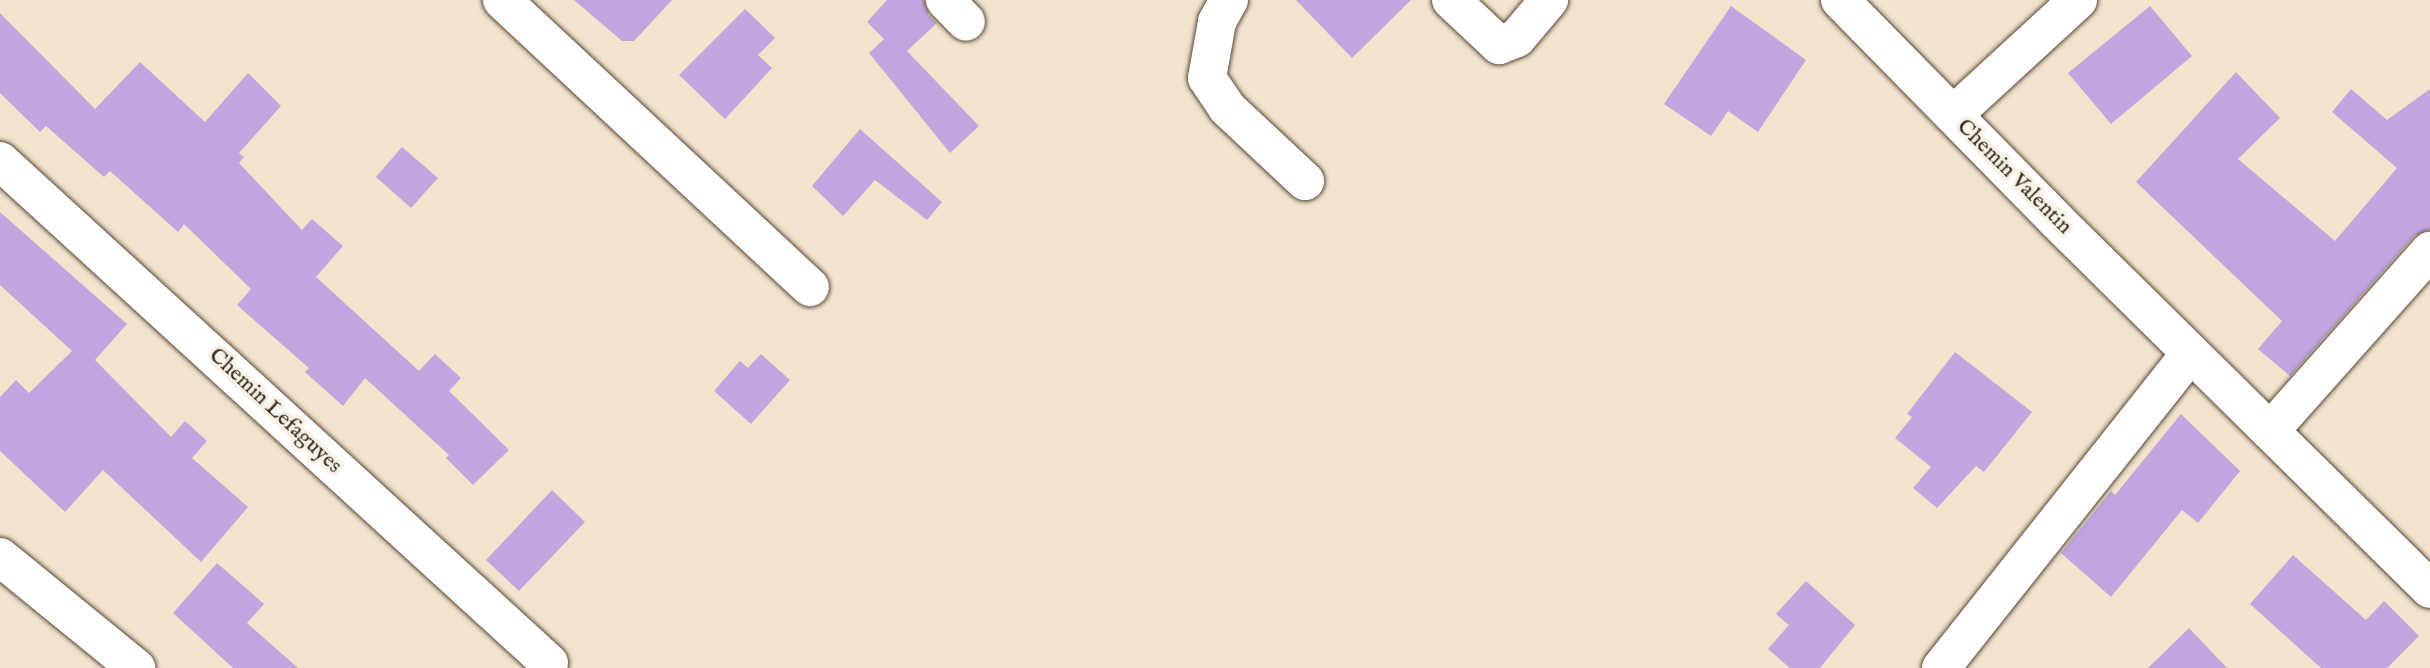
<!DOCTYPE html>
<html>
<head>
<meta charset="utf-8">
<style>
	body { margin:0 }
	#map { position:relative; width:2430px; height:668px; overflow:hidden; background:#f3e4cd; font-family:"IM FELL English",serif }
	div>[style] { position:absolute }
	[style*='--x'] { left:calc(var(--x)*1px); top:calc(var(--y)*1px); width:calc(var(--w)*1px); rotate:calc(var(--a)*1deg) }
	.building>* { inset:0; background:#c1a7e0 }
	.roads { filter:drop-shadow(0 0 2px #574638) drop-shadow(0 0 2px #574638) }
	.minor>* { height:38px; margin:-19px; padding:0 19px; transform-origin:19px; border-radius:19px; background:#fff }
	span { translate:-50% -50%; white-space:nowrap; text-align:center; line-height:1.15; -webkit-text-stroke:8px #f7f3e8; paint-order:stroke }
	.street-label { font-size:22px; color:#3b2a1e }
</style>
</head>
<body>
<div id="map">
	<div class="building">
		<div style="clip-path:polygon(574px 0,672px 0,634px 41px,622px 41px)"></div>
		<div style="clip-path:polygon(887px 0,924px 0,929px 15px,937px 23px,907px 51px,979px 126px,950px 153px,869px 53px,884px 39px,867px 22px)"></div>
		<div style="clip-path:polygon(1296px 0,1411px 0,1352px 58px)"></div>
		<div style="clip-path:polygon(1731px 6px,1806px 60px,1758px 132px,1728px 111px,1711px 136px,1664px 104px)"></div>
		<div style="clip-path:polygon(2150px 6px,2192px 56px,2111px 124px,2068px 73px)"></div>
		<div style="clip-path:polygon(745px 9px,775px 38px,758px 55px,772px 68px,725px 119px,679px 75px)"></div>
		<div style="clip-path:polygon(0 13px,95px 109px,140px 62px,205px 122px,248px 73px,281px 106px,239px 153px,244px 157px,239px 163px,302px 230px,312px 219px,343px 246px,316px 277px,419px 371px,435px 354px,461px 378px,449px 391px,509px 450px,473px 485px,446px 458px,449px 455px,365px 378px,343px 406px,305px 372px,309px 368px,237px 305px,251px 289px,184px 224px,178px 232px,110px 171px,104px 177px,46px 126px,40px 132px,0 93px)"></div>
		<div style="clip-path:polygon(2236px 72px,2280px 118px,2238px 159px,2335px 241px,2397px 168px,2332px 112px,2351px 89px,2387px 120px,2430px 89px,2430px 229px,2414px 236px,2290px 376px,2258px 349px,2282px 321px,2136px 182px)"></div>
		<div style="clip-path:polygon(860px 129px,942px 202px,927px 220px,875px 180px,843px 216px,812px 186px)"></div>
		<div style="clip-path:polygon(402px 147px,438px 178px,411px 208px,376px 177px)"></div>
		<div style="clip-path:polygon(0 212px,127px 324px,95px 360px,171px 437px,185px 421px,207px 441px,192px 458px,248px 507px,201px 562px,103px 470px,65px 512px,0 451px,0 397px,16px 380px,29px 393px,72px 351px,0 285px)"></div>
		<div style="clip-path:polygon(1955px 352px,2032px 412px,1984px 472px,1976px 466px,1937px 508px,1913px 488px,1931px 467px,1895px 438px,1912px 417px,1907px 414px)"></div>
		<div style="clip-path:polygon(761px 354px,790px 380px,751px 424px,714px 391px,740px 361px,748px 368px)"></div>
		<div style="clip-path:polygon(2181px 414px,2240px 471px,2198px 523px,2182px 510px,2111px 597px,2061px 553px,2111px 491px,2115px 495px)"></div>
		<div style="clip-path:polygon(552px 490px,585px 522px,519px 591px,486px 560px)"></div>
		<div style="clip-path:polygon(2293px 555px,2366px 620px,2384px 601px,2419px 636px,2387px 668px,2321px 668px,2250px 604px)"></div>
		<div style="clip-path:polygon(217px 563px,264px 604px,247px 623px,298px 668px,233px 668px,173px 613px)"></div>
		<div style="clip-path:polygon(1806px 581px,1855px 625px,1820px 668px,1790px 668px,1768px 649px,1789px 625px,1776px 614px)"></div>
		<div style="clip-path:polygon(2189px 628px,2227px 668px,2148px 668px)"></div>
	</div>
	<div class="roads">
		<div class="minor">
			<div style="--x:502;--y:0;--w:421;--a:43"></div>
			<div style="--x:945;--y:0;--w:30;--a:46"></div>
			<div style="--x:1229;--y:0;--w:25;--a:119"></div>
			<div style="--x:1217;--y:22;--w:57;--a:100.1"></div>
			<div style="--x:1207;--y:78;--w:36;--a:56"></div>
			<div style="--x:1227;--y:108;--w:107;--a:43.1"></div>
			<div style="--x:1451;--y:0;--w:66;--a:43.2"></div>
			<div style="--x:1499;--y:45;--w:19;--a:-21"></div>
			<div style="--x:1517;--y:38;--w:50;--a:-49.9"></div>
			<div style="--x:1840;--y:0;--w:310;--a:45.5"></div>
			<div style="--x:2057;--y:221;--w:524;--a:44.61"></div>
			<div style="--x:1953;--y:115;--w:170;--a:-42.6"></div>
			<div style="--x:0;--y:161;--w:744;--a:42.44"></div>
			<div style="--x:2270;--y:431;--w:241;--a:-48.4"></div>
			<div style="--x:0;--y:557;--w:176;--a:39.2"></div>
			<div style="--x:1941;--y:668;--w:402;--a:-51.6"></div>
		</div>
	</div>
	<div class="street-label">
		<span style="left:2014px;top:177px;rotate:45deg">Chemin Valentin</span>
		<span style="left:275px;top:411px;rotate:43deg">Chemin Lefaguyes</span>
	</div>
</div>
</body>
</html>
